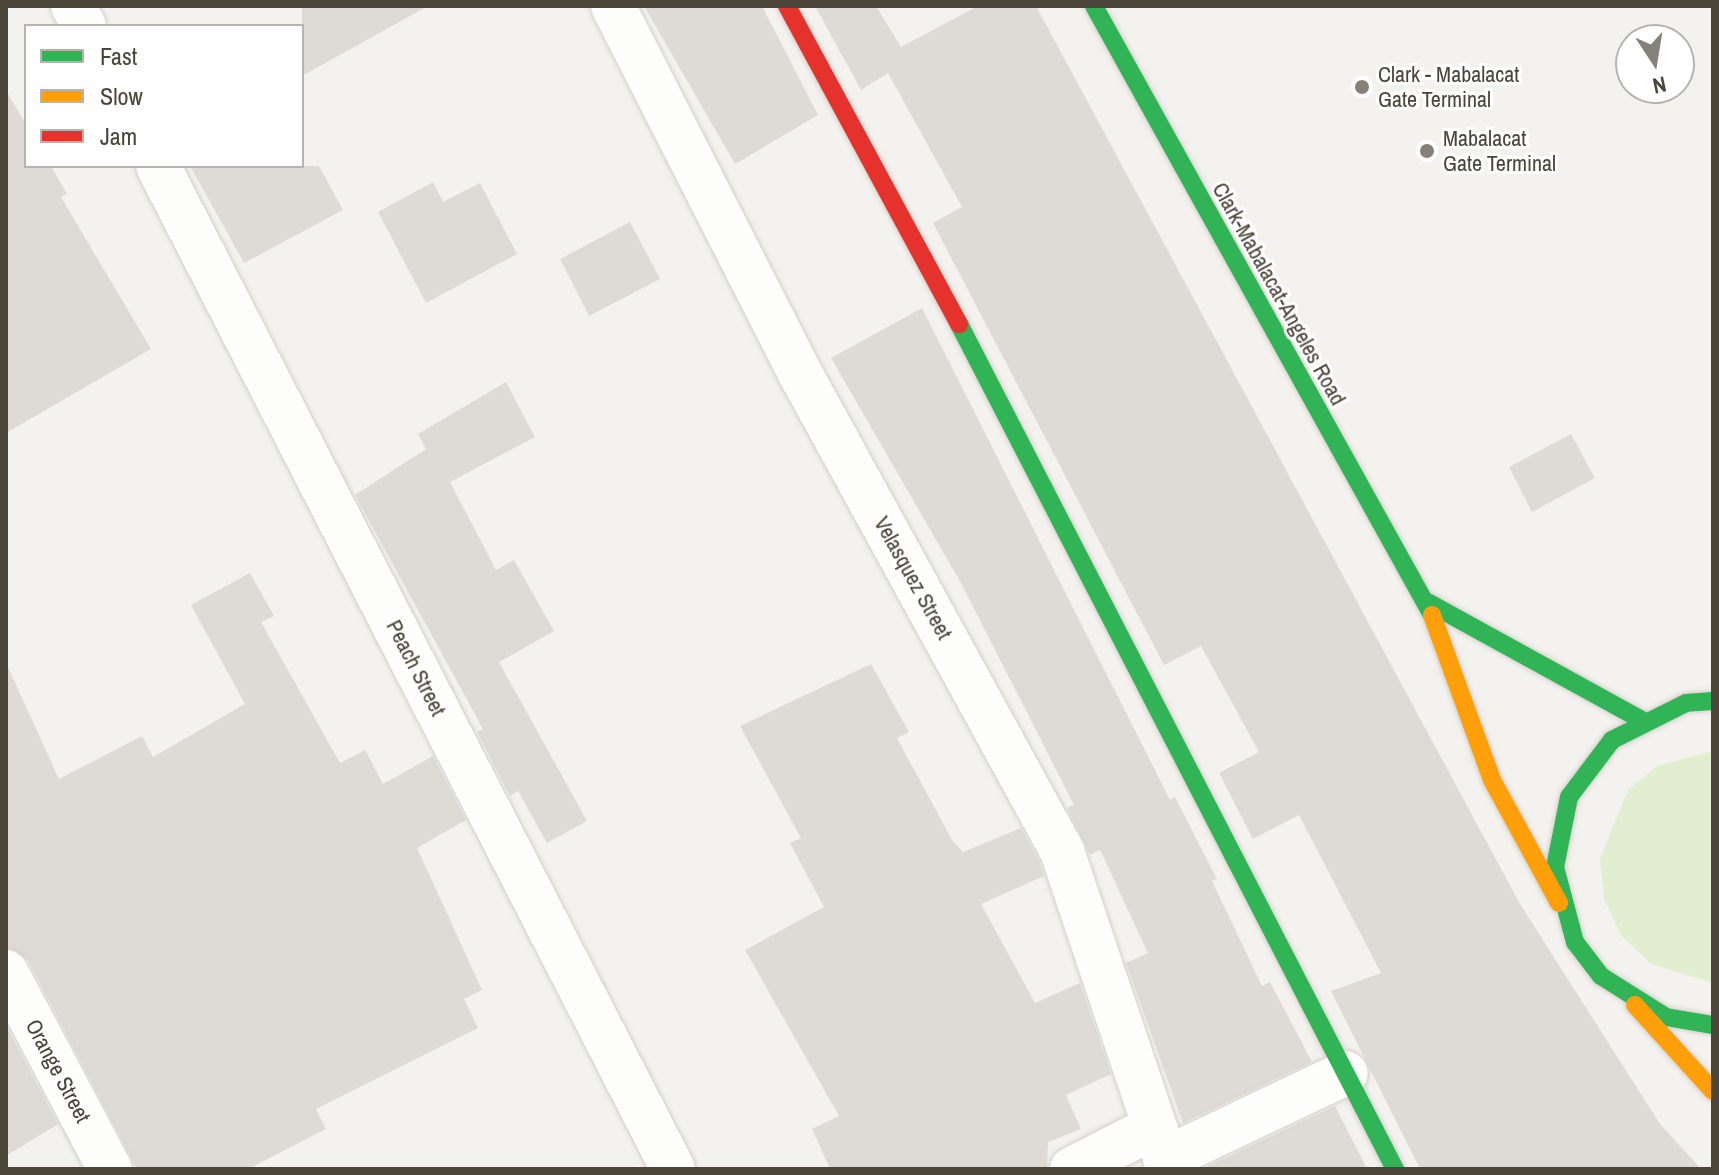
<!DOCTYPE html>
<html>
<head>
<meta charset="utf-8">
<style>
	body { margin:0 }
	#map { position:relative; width:1719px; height:1175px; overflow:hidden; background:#f4f2ee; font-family:"Archivo Narrow",sans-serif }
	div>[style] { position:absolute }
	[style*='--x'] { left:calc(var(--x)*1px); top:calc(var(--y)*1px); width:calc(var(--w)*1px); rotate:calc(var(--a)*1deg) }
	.green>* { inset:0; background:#e1eecf }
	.building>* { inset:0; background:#dedbd6 }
	.roads { filter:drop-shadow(0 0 2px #d2d0cb) drop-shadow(0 0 2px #d2d0cb) }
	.street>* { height:44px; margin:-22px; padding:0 22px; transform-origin:22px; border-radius:22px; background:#fdfdfc }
	.fast>* { height:18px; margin:-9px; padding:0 9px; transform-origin:9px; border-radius:9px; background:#30b455 }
	.slow>* { height:18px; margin:-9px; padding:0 9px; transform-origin:9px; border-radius:9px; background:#ff9f0a }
	.jam>* { height:18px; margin:-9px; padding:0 9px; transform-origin:9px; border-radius:9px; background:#e5322d }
	.dots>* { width:22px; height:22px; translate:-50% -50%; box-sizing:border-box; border:4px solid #fff; border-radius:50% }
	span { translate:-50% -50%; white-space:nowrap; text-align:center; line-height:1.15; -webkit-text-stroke:6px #fff; paint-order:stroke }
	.poi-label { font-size:22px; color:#4b4439 }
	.left { translate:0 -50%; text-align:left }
	.street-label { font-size:22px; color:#4b4439 }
	.frame { position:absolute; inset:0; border:8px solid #4b4439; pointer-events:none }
	.legend { position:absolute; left:24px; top:24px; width:280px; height:144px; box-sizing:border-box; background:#fff; border:2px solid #b7b4b0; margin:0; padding:10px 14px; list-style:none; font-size:24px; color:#4b4439 }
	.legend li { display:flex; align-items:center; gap:16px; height:40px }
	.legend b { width:40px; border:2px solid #b7b4b0 }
	.north { position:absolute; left:1615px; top:24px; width:80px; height:80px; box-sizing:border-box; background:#fff; border:2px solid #b7b4b0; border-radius:50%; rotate:168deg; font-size:22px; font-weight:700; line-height:32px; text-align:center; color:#4b4439 }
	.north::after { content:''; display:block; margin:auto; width:28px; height:36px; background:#868178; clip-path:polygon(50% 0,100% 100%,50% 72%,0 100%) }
</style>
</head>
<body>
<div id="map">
	<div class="green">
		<div style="clip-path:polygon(1713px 751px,1713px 983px,1651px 964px,1621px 935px,1604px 899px,1600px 858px,1628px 790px,1657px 766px)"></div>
	</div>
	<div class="building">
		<div style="clip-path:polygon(302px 6px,428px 6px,302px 76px)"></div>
		<div style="clip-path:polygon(644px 6px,762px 6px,818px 115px,735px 164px)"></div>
		<div style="clip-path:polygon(815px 6px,876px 6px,901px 47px,978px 6px,1036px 6px,1520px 904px,1660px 1124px,1701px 1169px,1420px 1169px,1331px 991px,1381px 973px,1299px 815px,1253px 839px,1219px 773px,1259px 752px,1201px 646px,1164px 665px,933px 223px,962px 207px,888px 73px,861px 90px)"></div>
		<div style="clip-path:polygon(6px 91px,26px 124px,26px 166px,51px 166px,67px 194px,61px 197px,151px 349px,6px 433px)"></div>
		<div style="clip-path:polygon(190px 166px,319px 166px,343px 210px,244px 263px)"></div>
		<div style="clip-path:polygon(433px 182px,443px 202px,480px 183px,517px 254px,426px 303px,378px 212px)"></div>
		<div style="clip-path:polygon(630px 222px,660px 279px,589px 316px,560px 259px)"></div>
		<div style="clip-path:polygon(922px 308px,1170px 800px,1175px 797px,1217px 879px,1212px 881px,1262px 986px,1270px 982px,1312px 1062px,1183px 1123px,1126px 963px,1148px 953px,1100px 850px,1090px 855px,1067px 808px,1074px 805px,961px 583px,831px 358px)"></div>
		<div style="clip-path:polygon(506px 382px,535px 437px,450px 482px,496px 570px,514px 560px,554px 631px,499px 662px,587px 821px,547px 843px,518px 791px,510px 796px,477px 732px,483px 729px,355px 495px,426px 449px,418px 434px)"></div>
		<div style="clip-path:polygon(1571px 434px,1595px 478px,1532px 512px,1509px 467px)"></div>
		<div style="clip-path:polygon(250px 573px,274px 616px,261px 622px,340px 763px,365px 750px,383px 784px,433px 756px,466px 820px,417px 848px,482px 990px,464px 999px,478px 1028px,316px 1109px,326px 1129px,248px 1169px,137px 1169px,28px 960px,6px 947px,6px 663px,59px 779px,142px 736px,153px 757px,245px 704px,191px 605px)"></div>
		<div style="clip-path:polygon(871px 664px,909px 732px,897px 738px,952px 840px,963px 852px,1021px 828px,1039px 861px,1044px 876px,981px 904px,1035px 1003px,1080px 983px,1111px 1074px,1066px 1095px,1081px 1129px,1048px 1142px,1047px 1169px,830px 1169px,812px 1129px,839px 1116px,745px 950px,824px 907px,790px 843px,801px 838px,740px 726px)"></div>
		<div style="clip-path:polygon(6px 1026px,58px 1124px,6px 1156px)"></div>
		<div style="clip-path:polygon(1335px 1106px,1367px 1169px,1209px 1169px,1208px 1166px)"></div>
	</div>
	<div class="roads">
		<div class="street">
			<div style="--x:73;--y:6;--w:23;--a:61"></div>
			<div style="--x:613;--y:6;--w:412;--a:63"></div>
			<div style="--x:800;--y:373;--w:545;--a:61.27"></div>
			<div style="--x:1062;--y:851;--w:336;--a:71.4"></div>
			<div style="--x:158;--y:166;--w:1127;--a:62.82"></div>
			<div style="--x:6;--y:972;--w:223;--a:62.2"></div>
			<div style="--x:1165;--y:1159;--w:200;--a:-25.4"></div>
			<div style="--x:1072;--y:1169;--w:92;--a:-27.1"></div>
		</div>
		<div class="fast">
			<div style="--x:1094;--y:6;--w:697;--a:60.97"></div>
			<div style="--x:959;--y:324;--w:951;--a:62.71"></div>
			<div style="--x:1429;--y:603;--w:243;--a:28.8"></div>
			<div style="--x:1713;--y:701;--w:27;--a:176"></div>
			<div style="--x:1686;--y:703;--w:83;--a:153.4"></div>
			<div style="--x:1612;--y:740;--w:71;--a:127"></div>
			<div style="--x:1569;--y:797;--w:71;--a:101.3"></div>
			<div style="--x:1555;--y:867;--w:78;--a:75.1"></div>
			<div style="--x:1575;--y:942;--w:43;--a:52.6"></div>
			<div style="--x:1601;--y:976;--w:77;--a:32.2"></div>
			<div style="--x:1666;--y:1017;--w:48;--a:9.7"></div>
		</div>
		<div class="slow">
			<div style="--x:1432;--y:615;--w:176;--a:70"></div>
			<div style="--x:1492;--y:780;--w:140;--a:61.4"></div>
			<div style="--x:1635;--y:1005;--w:116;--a:47.8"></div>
		</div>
		<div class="jam">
			<div style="--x:787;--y:6;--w:362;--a:61.6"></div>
		</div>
	</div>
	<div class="dots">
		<div style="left:1362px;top:87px;background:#868178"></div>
		<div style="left:1427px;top:151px;background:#868178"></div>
	</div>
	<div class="poi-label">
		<span class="left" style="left:1378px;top:87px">Clark - Mabalacat<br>Gate Terminal</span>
		<span class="left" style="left:1443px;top:151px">Mabalacat<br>Gate Terminal</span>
	</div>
	<div class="street-label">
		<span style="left:1279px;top:294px;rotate:61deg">Clark-Mabalacat-Angeles Road</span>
		<span style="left:913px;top:578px;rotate:61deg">Velasquez Street</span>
		<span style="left:416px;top:668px;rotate:63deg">Peach Street</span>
		<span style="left:58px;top:1071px;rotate:62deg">Orange Street</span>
	</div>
	<div class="frame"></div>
	<ul class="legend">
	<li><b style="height:10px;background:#30b455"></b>Fast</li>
	<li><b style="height:10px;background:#ff9f0a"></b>Slow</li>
	<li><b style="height:10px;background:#e5322d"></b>Jam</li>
	</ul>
	<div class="north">N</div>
</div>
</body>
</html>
